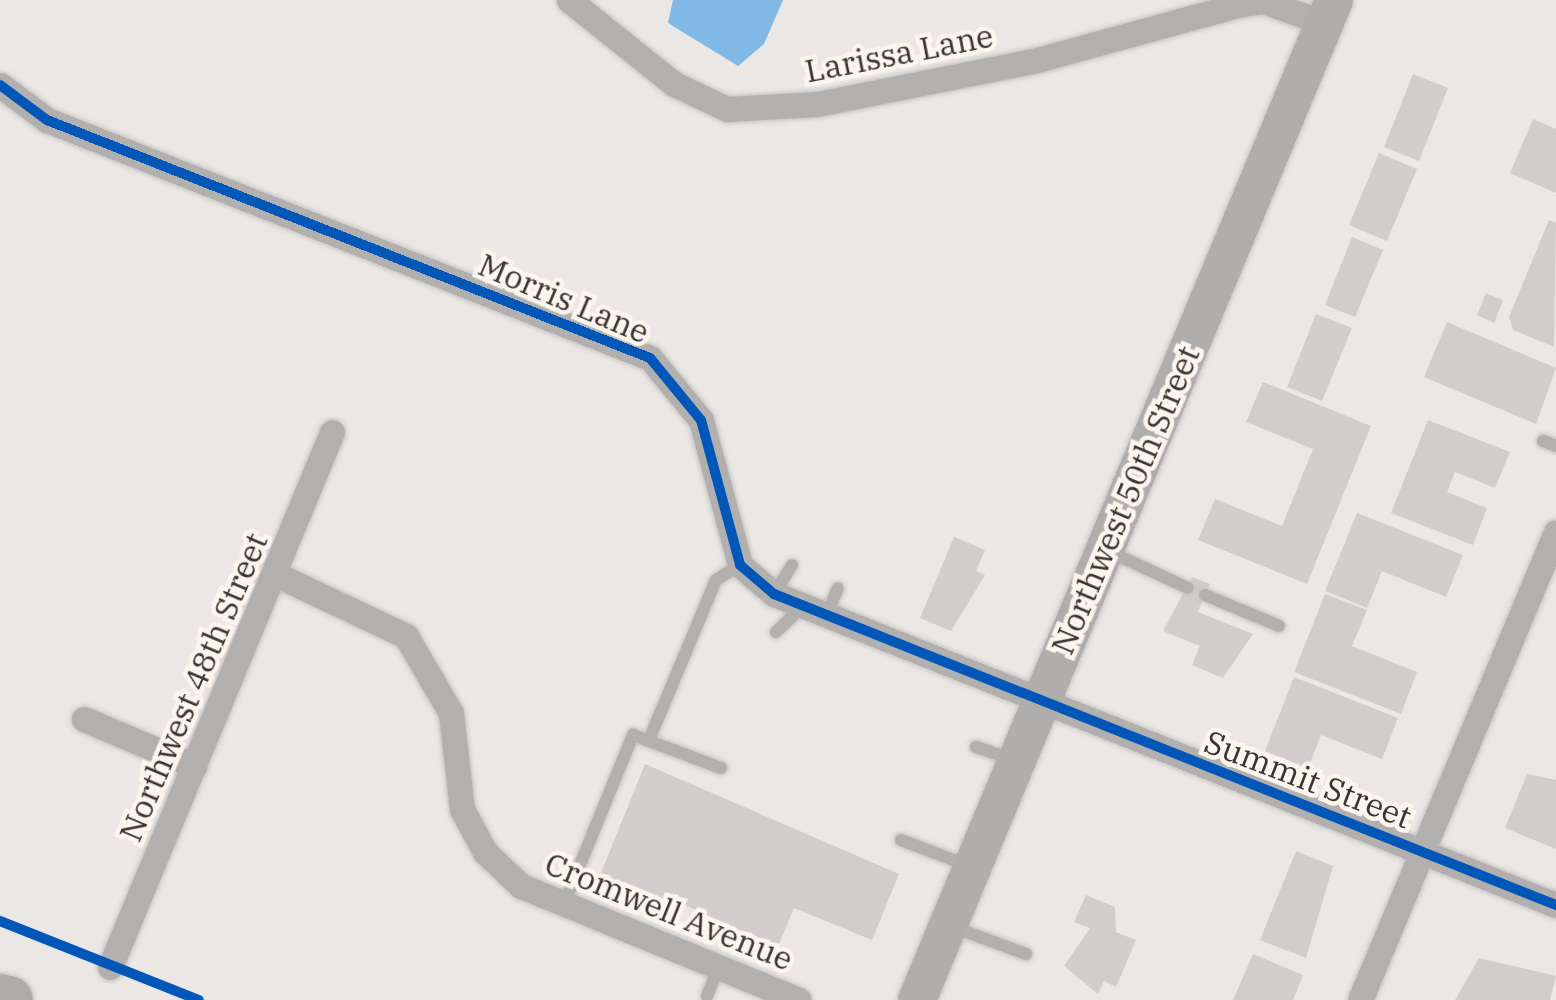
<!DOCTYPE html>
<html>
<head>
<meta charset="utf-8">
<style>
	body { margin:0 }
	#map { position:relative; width:1556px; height:1000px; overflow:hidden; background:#eae7e4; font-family:"IBM Plex Serif",serif }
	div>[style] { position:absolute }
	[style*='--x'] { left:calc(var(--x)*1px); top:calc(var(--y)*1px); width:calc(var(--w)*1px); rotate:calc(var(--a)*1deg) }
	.water>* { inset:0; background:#80b9e5 }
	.building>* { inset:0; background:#d0cdcc }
	.roads { filter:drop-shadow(0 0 2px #c5c3c1) drop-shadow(0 0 2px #c5c3c1) }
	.lane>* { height:12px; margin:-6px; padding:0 6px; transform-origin:6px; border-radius:6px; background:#b1b0af }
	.street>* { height:25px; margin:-12.5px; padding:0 12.5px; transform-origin:12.5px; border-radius:12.5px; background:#b1b0af }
	.secondary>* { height:38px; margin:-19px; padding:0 19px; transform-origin:19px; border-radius:19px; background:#b0aead }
	.highway>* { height:48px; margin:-24px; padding:0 24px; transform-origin:24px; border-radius:24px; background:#aeacab }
	.cycleway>* { height:10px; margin:-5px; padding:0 5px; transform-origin:5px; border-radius:5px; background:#0057b8 }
	span { translate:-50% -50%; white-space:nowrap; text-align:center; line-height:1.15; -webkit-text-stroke:9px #fcf5ed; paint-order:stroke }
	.street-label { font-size:32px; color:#373431 }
</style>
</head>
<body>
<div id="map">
	<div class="water">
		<div style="clip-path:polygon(673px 0,783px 0,764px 44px,738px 66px,668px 23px)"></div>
	</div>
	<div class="building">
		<div style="clip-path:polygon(1413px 74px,1448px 88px,1419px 161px,1384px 147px)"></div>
		<div style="clip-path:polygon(1533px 119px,1556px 129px,1556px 193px,1510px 173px)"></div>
		<div style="clip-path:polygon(1379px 153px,1417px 169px,1387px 241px,1349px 225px)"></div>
		<div style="clip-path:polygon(1549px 220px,1556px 223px,1554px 347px,1513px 330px,1509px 317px)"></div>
		<div style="clip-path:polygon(1352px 237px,1383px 250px,1355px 317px,1325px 305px)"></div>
		<div style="clip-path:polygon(1486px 293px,1503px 300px,1494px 323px,1477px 315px)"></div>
		<div style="clip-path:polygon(1316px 314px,1352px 328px,1322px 401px,1287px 387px)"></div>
		<div style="clip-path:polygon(1447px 322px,1556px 368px,1536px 424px,1424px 377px)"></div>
		<div style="clip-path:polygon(1263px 382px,1371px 426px,1307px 584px,1198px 540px,1215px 499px,1282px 526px,1313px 449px,1246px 422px)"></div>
		<div style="clip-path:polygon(1428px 420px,1510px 452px,1495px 488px,1455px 472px,1447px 492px,1487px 508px,1473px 545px,1391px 513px)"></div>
		<div style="clip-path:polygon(1357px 513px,1463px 555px,1446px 597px,1382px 571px,1367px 608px,1325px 591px)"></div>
		<div style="clip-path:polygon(954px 537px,985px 550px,976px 571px,985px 575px,951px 631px,920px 618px)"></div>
		<div style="clip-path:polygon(1192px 577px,1210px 584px,1198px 612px,1253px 634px,1223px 678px,1192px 665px,1200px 646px,1163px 631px)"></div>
		<div style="clip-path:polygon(1325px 594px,1367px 610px,1352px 646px,1417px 672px,1401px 714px,1294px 672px)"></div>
		<div style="clip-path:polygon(1294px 677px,1398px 718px,1382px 759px,1321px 735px,1308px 768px,1265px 751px)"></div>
		<div style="clip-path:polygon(645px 764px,899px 874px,872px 940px,794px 908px,777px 949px,677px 901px,674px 908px,599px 878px)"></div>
		<div style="clip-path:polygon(1527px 774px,1556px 780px,1556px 849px,1505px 828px)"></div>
		<div style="clip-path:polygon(1296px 851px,1333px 866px,1306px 958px,1260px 940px)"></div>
		<div style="clip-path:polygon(1086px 895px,1115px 907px,1116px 932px,1136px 940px,1116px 987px,1104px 981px,1098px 994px,1064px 966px,1090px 928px,1074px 922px)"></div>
		<div style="clip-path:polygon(1253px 954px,1303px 975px,1293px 1000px,1233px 1000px)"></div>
		<div style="clip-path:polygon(1479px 958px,1556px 976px,1550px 1000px,1455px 1000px)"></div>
	</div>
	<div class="roads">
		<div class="lane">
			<div style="--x:1543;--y:441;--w:14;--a:21"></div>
			<div style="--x:1106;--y:550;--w:90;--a:24.9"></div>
			<div style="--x:774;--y:594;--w:34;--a:-58"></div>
			<div style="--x:1205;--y:595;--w:80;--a:22.7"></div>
			<div style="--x:826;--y:616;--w:30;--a:-67"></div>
			<div style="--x:776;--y:632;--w:37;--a:-44"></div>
			<div style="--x:649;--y:740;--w:173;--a:-67.3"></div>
			<div style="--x:716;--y:580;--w:28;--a:-32"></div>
			<div style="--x:976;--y:747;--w:39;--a:19"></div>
			<div style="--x:901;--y:840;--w:73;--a:20.9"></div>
			<div style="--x:564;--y:904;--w:183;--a:-67.8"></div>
			<div style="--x:633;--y:735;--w:94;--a:20.6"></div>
			<div style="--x:953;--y:927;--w:78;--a:20.3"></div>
			<div style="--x:707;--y:996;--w:31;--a:-68"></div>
		</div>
		<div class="street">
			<div style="--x:569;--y:0;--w:134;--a:38.7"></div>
			<div style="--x:674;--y:84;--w:59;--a:25.3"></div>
			<div style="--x:727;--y:109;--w:90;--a:-3.2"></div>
			<div style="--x:817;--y:104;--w:224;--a:-11.3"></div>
			<div style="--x:1037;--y:60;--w:213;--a:-15.3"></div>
			<div style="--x:1242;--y:4;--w:21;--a:-8"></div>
			<div style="--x:1263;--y:1;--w:65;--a:19.8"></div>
			<div style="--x:0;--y:85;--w:59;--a:36.7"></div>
			<div style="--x:47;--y:120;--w:648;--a:21.54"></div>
			<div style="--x:650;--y:358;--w:80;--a:50.6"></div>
			<div style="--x:701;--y:420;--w:150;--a:74.9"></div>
			<div style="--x:740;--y:565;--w:45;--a:40.5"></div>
			<div style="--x:774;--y:594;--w:842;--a:21.69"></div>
			<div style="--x:277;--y:575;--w:143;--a:25.3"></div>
			<div style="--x:406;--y:636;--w:89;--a:59.7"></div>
			<div style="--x:451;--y:713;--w:97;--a:83.5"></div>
			<div style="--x:462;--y:809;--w:49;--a:61.9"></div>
			<div style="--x:485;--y:852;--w:50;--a:43.4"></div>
			<div style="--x:521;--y:886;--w:300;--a:22.3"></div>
			<div style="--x:84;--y:719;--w:120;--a:23.1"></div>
			<div style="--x:110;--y:967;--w:579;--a:-67.46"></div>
			<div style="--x:1360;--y:1000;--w:507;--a:-67.28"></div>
		</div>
		<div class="secondary">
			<div style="--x:917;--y:1000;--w:1083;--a:-67.36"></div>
		</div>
		<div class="highway">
			<div style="--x:0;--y:998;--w:9;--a:13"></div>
		</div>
	</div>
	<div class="cycleway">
		<div style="--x:0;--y:85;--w:59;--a:36.7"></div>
		<div style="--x:47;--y:120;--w:648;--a:21.54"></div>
		<div style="--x:650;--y:358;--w:80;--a:50.6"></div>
		<div style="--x:701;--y:420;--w:150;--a:74.9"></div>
		<div style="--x:740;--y:565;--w:45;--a:40.5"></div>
		<div style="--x:774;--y:594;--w:842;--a:21.69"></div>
		<div style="--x:0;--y:921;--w:214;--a:21.7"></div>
	</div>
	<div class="street-label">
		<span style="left:899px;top:53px;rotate:-11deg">Larissa Lane</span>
		<span style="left:564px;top:298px;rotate:23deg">Morris Lane</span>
		<span style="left:1125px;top:500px;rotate:-67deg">Northwest 50th Street</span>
		<span style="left:193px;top:687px;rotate:-67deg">Northwest 48th Street</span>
		<span style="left:1308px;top:779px;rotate:21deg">Summit Street</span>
		<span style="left:669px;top:911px;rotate:22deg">Cromwell Avenue</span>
	</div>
</div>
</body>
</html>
